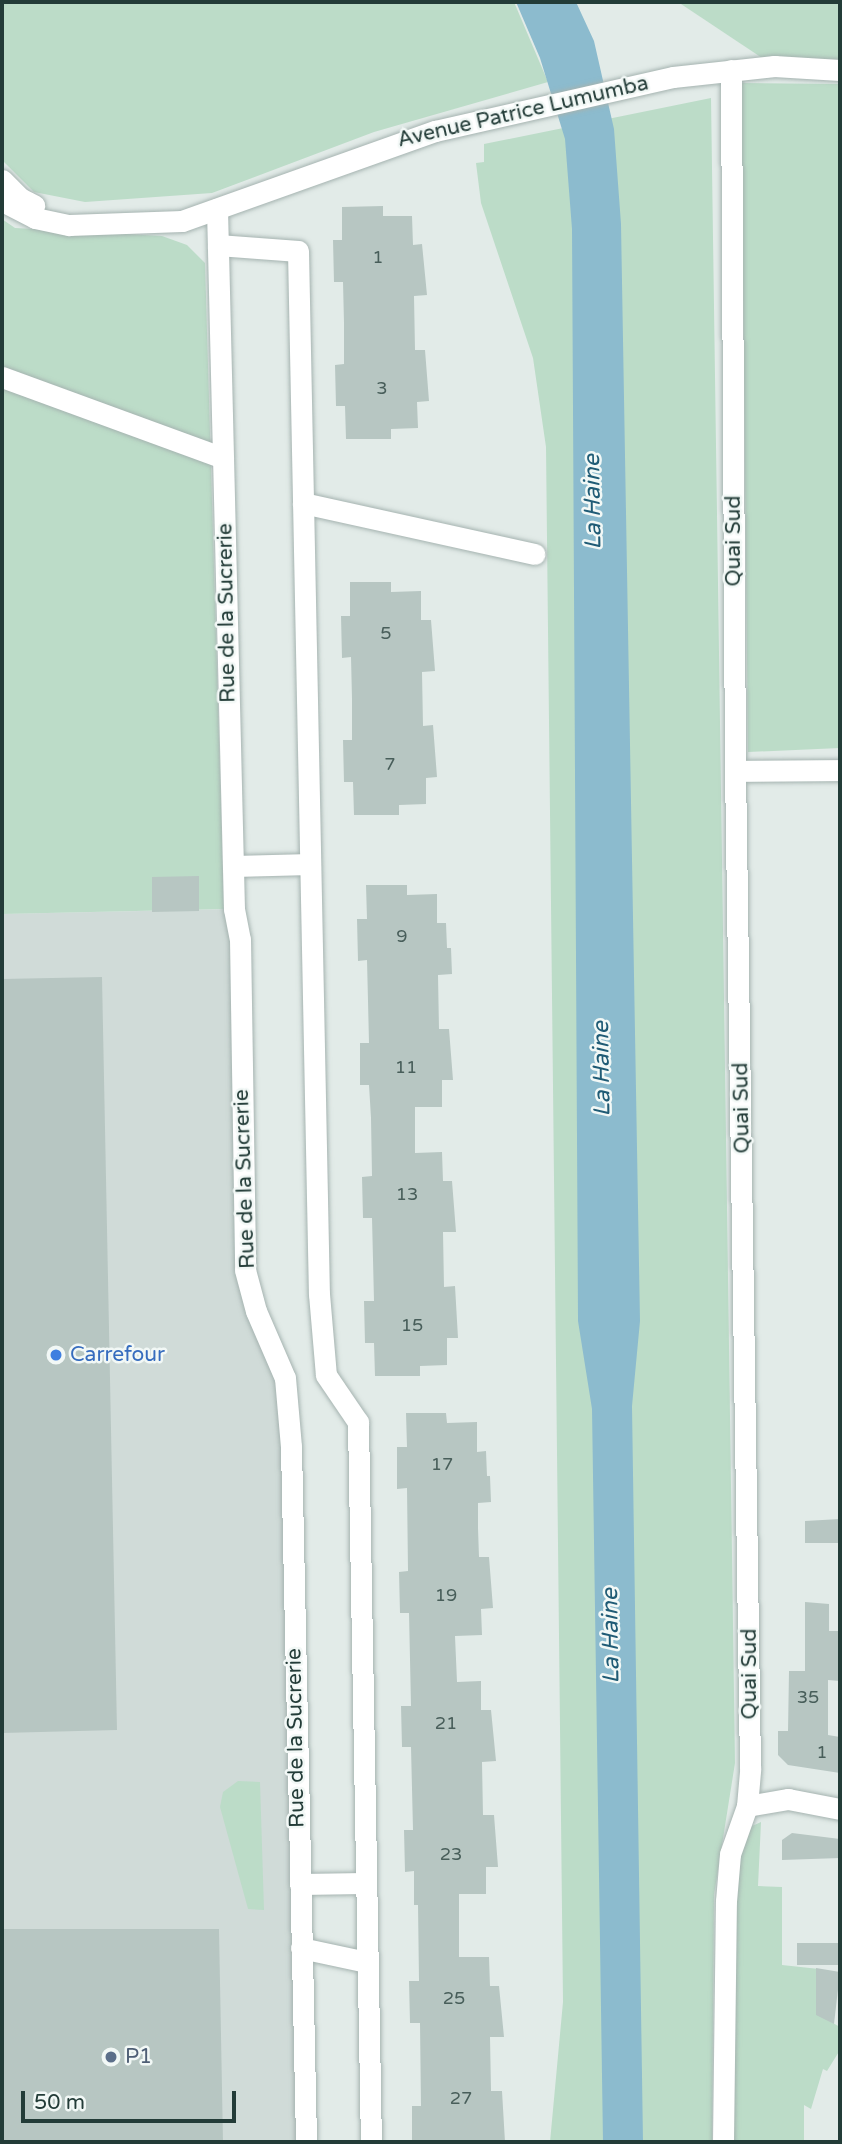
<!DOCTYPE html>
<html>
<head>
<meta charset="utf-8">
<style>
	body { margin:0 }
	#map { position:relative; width:842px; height:2144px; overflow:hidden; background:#e2ebe8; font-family:"Varela Round",sans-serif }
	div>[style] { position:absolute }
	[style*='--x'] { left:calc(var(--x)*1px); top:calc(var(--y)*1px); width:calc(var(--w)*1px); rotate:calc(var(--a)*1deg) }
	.built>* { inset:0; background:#d0dbd8 }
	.green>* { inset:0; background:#bcdcc8 }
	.water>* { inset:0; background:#8cbbce }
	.building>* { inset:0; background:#b7c6c2 }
	.roads { filter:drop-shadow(0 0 2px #a5b3b0) drop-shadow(0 0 2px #a5b3b0) }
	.pedestrian>* { height:21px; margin:-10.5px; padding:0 10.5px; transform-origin:10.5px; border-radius:10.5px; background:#fff }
	.minor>* { height:21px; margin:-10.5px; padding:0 10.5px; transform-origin:10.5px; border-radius:10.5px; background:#fff }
	.dots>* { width:19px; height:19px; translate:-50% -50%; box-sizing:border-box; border:4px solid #f2f8f6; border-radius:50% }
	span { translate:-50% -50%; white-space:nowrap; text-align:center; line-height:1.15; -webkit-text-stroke:5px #f2f8f6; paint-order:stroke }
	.number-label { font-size:18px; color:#485e5a }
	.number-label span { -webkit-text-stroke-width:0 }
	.street-label { font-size:21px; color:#233c38 }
	.shop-label { font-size:21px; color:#366cbe }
	.left { translate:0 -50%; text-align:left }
	.service-label { font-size:21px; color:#4e5e75 }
	.water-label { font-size:23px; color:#1f5b75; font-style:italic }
	.frame { position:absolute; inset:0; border:4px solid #233c38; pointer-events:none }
	.scale { position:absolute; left:21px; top:2091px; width:215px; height:32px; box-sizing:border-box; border:4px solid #233c38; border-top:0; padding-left:9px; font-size:21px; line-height:24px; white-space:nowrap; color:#233c38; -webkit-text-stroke:5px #f2f8f6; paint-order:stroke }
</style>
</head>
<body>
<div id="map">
	<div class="built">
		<div style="clip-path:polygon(234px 909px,245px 1270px,285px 1378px,306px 2142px,2px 2142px,2px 914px)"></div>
	</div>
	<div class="green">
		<div style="clip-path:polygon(2px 2px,514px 2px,548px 82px,374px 132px,212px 193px,85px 202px,34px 192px,2px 160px)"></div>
		<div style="clip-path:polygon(678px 2px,840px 2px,840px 70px,774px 66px)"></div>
		<div style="clip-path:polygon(741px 83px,840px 84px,840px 748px,748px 752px)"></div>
		<div style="clip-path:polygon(711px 98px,735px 1763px,714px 1895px,712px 2142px,550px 2142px,563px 2002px,546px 447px,533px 358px,481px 203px,476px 163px,484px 162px,484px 144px)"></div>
		<div style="clip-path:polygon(2px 219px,15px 228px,162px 236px,187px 245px,205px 263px,224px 909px,2px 914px)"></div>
		<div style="clip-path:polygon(238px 1781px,260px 1782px,264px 1910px,248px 1909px,220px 1807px,223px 1792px)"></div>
		<div style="clip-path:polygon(761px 1822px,758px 1886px,782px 1887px,782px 1965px,819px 1969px,817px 2014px,840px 2027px,840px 2050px,827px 2071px,823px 2069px,811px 2109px,804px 2105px,804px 2142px,733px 2142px,736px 1854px,750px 1827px)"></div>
	</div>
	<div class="water">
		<div style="clip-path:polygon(516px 2px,576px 2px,594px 41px,614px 129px,621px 224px,640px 1321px,632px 1406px,643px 2142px,603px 2142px,592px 1409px,578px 1321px,572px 229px,565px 139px,540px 58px)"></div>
	</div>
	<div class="building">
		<div style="clip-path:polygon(383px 206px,383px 216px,412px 216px,413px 245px,422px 244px,427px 295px,414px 296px,415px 350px,425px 350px,429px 401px,417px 402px,418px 428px,391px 429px,391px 439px,346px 439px,345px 406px,336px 406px,335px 365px,344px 364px,344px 323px,343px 282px,334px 282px,333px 240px,342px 240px,342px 207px)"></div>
		<div style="clip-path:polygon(350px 582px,391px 582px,391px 592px,421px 591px,421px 620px,431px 620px,435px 671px,422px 672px,423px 726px,433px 725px,437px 777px,426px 778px,426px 804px,399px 805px,399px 815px,354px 815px,353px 782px,344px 782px,343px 740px,352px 740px,352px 699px,351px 657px,342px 658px,341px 616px,350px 616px)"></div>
		<div style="clip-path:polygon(199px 876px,199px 911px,152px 912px,152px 877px)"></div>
		<div style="clip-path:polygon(366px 885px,407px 885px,407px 895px,437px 894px,437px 923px,446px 923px,447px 948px,451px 948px,452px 974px,438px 975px,439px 1029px,449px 1029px,453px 1080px,442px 1080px,442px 1107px,415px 1107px,415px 1153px,442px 1152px,443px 1181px,452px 1181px,456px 1232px,443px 1232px,444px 1287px,455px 1286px,458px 1338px,447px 1338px,447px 1365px,420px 1366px,420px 1376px,375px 1376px,374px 1343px,365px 1343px,364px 1301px,374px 1301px,372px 1218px,363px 1218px,362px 1177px,372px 1176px,371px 1118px,369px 1085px,360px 1085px,360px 1043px,369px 1043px,368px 1001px,367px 960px,358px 961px,357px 919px,367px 919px)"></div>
		<div style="clip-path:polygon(102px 977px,117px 1730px,2px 1733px,2px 979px)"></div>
		<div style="clip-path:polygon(406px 1413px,446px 1413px,447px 1423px,477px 1422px,477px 1452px,486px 1451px,487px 1476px,490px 1476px,491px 1502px,478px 1503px,478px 1528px,479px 1557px,489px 1557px,493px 1608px,481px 1609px,482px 1635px,455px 1636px,457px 1682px,481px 1681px,481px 1710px,491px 1710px,496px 1761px,482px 1762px,483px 1815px,494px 1815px,498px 1867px,486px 1867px,486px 1894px,459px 1894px,459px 1957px,489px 1957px,490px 1986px,499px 1986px,504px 2037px,490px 2037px,491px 2091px,502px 2091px,505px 2142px,412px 2142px,412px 2106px,421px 2106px,420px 2023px,410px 2023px,409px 1981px,419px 1981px,418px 1905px,414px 1905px,414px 1871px,405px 1872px,404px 1830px,413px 1830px,411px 1747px,402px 1747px,401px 1706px,411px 1706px,409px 1613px,400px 1613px,399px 1572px,408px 1571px,407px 1488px,397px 1489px,397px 1447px,407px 1447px)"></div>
		<div style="clip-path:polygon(840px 1519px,840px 1543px,805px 1543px,805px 1521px)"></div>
		<div style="clip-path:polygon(805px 1602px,829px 1604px,829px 1631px,839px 1631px,840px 1681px,828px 1680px,828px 1735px,840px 1737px,840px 1773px,788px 1765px,778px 1755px,778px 1731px,788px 1731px,789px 1671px,805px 1671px)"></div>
		<div style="clip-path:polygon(792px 1833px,840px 1839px,840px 1858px,782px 1860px,782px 1840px)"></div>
		<div style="clip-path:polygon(2px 1929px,219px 1929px,223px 2142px,2px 2142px)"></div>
		<div style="clip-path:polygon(797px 1943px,840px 1943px,840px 1965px,797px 1965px)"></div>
		<div style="clip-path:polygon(816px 1968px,840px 1972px,834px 2024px,816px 2015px)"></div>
	</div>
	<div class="roads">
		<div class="pedestrian">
			<div style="--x:2;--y:377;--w:235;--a:20.1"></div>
			<div style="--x:303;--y:503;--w:237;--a:12.4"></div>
		</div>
		<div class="minor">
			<div style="--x:2;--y:180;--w:25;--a:45"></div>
			<div style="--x:20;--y:198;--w:16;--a:27"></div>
			<div style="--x:2;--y:201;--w:37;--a:27"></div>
			<div style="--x:35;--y:218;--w:35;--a:12"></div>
			<div style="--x:69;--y:225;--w:113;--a:-2"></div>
			<div style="--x:182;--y:221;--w:269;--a:-19.6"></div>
			<div style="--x:435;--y:131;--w:244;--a:-12.8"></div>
			<div style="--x:673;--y:77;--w:102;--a:-6.2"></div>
			<div style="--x:774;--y:66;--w:66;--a:3.5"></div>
			<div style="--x:217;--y:209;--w:700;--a:88.61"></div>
			<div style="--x:234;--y:909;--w:31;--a:79"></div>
			<div style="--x:240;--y:939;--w:331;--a:89.1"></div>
			<div style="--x:245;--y:1270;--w:42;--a:75"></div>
			<div style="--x:256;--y:1311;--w:73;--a:66.6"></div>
			<div style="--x:285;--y:1378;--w:69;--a:85"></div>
			<div style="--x:291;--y:1447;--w:695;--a:88.76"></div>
			<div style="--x:218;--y:245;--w:80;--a:4.3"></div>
			<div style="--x:298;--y:251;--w:1043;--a:88.85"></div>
			<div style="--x:319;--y:1294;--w:81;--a:85.1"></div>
			<div style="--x:326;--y:1375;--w:57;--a:55.8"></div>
			<div style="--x:358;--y:1422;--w:720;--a:88.97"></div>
			<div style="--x:735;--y:771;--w:105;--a:-0.5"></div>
			<div style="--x:234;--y:866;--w:76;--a:-1.5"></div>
			<div style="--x:747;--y:1806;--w:42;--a:-9.7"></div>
			<div style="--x:788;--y:1799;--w:53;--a:10.9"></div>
			<div style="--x:300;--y:1884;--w:65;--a:-0.9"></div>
			<div style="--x:301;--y:1948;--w:67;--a:12"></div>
			<div style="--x:723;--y:2142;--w:241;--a:-89.3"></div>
			<div style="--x:726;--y:1901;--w:47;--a:-85.1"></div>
			<div style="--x:730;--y:1854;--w:51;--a:-70.5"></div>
			<div style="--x:747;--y:1806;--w:38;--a:-85"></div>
			<div style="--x:750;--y:1768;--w:997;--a:-90.86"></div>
			<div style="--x:735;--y:771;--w:701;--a:-90.33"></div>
		</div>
	</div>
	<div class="dots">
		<div style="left:56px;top:1355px;background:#3f7fe0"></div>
		<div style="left:111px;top:2057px;background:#5c6f8a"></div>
	</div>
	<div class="number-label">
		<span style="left:378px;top:257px">1</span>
		<span style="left:382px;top:388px">3</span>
		<span style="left:386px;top:633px">5</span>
		<span style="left:390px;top:764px">7</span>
		<span style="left:402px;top:936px">9</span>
		<span style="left:406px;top:1067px">11</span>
		<span style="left:407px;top:1194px">13</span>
		<span style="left:412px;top:1325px">15</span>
		<span style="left:442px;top:1464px">17</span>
		<span style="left:446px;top:1595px">19</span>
		<span style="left:808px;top:1697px">35</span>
		<span style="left:446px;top:1723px">21</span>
		<span style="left:822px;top:1752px">1</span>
		<span style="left:451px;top:1854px">23</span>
		<span style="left:454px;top:1998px">25</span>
		<span style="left:461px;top:2098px">27</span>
	</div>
	<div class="street-label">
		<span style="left:523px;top:112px;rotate:-13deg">Avenue Patrice Lumumba</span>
		<span style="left:734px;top:541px;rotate:-90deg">Quai Sud</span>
		<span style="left:227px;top:613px;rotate:-91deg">Rue de la Sucrerie</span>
		<span style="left:742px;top:1108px;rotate:-91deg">Quai Sud</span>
		<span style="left:245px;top:1179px;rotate:-92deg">Rue de la Sucrerie</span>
		<span style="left:750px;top:1674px;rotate:-90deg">Quai Sud</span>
		<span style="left:296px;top:1738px;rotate:-91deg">Rue de la Sucrerie</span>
	</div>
	<div class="shop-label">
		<span class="left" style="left:70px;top:1355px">Carrefour</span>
	</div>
	<div class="service-label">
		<span class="left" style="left:125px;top:2057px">P1</span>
	</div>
	<div class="water-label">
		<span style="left:593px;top:502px;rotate:-91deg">La Haine</span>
		<span style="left:602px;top:1069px;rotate:-91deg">La Haine</span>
		<span style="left:611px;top:1636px;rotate:-91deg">La Haine</span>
	</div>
	<div class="frame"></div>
	<div class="scale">50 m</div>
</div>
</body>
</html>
